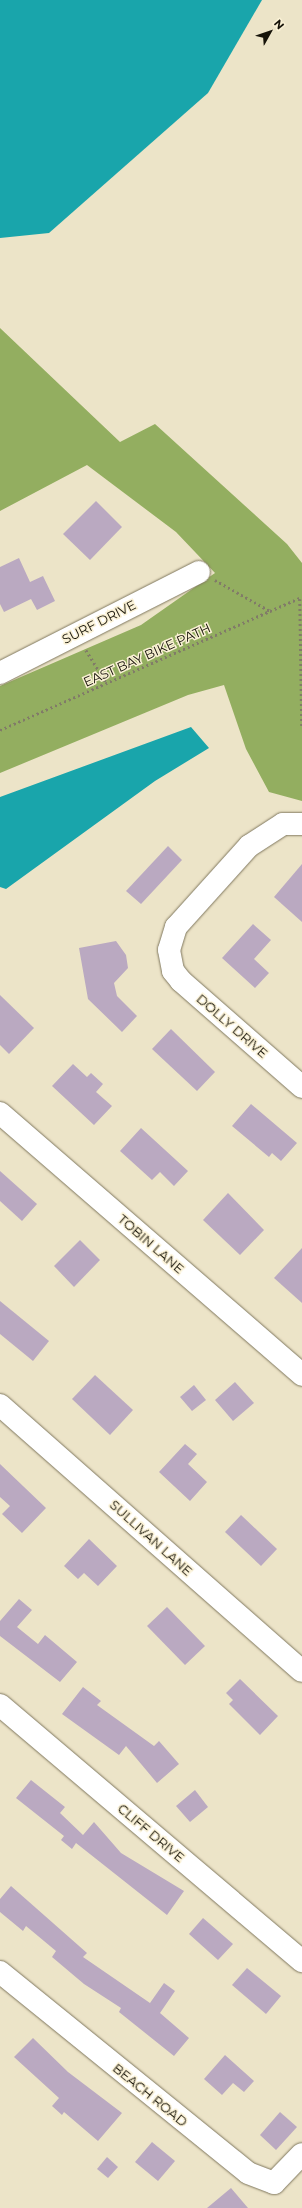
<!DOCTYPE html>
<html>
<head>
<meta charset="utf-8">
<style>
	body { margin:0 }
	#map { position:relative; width:302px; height:2208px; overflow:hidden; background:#ece4c8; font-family:Montserrat,sans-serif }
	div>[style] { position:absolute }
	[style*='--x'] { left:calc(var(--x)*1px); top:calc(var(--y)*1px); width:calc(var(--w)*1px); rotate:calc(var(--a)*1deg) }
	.forest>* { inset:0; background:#93ae60 }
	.water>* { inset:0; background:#19a5ab }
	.building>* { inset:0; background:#baa9c1 }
	.path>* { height:2.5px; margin-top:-1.25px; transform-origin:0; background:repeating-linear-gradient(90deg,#817b68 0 2px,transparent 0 5px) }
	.roads { filter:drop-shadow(0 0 1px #80785f) drop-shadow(0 0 1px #80785f) }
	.minor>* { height:22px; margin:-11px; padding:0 11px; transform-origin:11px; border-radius:11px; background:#fff }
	span { translate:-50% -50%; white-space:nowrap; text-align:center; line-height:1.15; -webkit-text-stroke:3px #faf1d5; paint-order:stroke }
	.street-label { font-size:13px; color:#161309 }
	.north { position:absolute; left:250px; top:12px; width:40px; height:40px; -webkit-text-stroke:3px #faf1d5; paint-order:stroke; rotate:50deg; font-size:11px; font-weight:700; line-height:16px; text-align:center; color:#161309 }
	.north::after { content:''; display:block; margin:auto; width:14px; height:18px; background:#161309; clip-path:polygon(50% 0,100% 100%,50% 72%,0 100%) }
</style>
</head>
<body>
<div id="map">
	<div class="forest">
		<div style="clip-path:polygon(0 328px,120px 442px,155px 424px,287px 544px,302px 563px,302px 801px,269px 792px,246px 749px,224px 685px,188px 695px,0 773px,0 686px,141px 625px,215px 573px,176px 532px,87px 465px,0 511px)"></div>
	</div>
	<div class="water">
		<div style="clip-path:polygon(0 0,262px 0,208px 93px,49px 233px,0 238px)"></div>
		<div style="clip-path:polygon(191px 727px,209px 748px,155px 781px,6px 889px,0 887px,0 797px)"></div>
	</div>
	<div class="building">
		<div style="clip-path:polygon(96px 501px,122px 527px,90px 560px,63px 534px)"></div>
		<div style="clip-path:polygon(19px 558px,30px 582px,43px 576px,55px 601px,37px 610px,31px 599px,4px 612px,0 604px,0 567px)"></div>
		<div style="clip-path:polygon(168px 846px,182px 860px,141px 904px,126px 891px)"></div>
		<div style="clip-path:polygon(302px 864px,302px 922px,274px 897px)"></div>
		<div style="clip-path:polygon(253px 924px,271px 940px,254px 959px,269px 973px,255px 988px,222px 958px)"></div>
		<div style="clip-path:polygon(116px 941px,126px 955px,128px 968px,114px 983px,117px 996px,137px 1016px,122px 1032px,88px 999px,79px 948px)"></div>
		<div style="clip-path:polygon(0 995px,34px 1028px,9px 1054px,0 1045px)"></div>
		<div style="clip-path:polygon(171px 1029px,215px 1072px,197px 1091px,152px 1049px)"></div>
		<div style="clip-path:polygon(73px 1064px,87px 1077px,91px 1073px,103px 1084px,96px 1092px,112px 1106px,94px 1125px,52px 1086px)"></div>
		<div style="clip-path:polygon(251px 1104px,297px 1143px,281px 1161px,272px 1153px,269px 1157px,232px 1126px)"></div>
		<div style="clip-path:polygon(141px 1128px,188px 1171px,174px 1186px,160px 1172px,152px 1180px,120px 1151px)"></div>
		<div style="clip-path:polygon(0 1171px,37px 1204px,22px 1221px,0 1201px)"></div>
		<div style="clip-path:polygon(228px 1193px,264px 1230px,240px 1255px,203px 1220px)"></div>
		<div style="clip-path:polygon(80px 1240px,100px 1260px,74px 1287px,54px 1266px)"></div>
		<div style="clip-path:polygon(302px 1248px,302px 1303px,274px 1278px)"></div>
		<div style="clip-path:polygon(0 1301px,49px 1341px,33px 1361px,0 1334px)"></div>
		<div style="clip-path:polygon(95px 1375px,133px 1410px,110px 1435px,72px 1399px)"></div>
		<div style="clip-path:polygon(235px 1382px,254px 1403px,233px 1421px,215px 1400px)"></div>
		<div style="clip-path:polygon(194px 1385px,206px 1400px,192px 1411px,180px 1397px)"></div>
		<div style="clip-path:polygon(185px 1444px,197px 1454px,188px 1464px,207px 1482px,190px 1501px,159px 1472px)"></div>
		<div style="clip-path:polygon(0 1464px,46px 1508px,22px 1533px,2px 1514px,10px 1506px,0 1497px)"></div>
		<div style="clip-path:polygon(241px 1515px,277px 1549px,261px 1566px,225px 1532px)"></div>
		<div style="clip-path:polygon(89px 1539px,117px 1566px,98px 1586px,84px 1573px,78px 1579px,64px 1566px)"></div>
		<div style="clip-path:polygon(19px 1599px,32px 1610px,17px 1627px,38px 1644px,45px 1635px,77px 1662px,60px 1682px,0 1636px,0 1621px)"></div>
		<div style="clip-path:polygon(167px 1607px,205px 1646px,185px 1665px,147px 1626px)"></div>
		<div style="clip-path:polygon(240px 1679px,278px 1716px,260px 1735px,229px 1704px,233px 1700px,226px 1693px)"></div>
		<div style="clip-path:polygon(83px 1687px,101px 1701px,97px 1705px,154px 1746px,159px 1741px,179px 1764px,157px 1783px,126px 1746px,119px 1755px,62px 1714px)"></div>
		<div style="clip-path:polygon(31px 1780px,65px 1807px,60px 1813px,83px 1835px,94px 1822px,121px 1853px,184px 1891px,167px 1915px,76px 1843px,72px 1849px,61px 1840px,64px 1836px,16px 1798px)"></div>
		<div style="clip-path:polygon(195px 1790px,208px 1807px,190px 1822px,176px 1806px)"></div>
		<div style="clip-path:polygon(11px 1886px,87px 1953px,83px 1957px,150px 2003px,164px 1983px,175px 1991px,160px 2013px,189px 2038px,174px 2056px,119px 2012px,121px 2008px,84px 1984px,52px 1957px,56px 1951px,26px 1926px,23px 1931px,0 1912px,0 1899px)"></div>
		<div style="clip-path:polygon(203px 1918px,233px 1944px,218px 1960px,189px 1934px)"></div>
		<div style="clip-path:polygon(247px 1968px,281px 1996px,266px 2014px,232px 1985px)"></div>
		<div style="clip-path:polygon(33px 2038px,68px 2072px,122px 2113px,98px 2141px,64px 2112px,62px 2115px,52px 2106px,59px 2098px,14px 2057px)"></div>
		<div style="clip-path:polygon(225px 2055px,254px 2081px,244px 2092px,233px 2083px,222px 2095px,204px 2079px)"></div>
		<div style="clip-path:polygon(280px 2112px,297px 2127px,276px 2150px,260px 2135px)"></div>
		<div style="clip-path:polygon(152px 2142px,175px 2161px,158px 2181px,135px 2162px)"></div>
		<div style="clip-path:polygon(107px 2157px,118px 2167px,108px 2178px,97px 2169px)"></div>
		<div style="clip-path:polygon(231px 2188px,248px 2208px,207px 2208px)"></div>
	</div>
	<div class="path">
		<div style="--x:215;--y:580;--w:63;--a:29.4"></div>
		<div style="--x:300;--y:599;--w:129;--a:89.1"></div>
		<div style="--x:86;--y:650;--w:40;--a:58"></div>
		<div style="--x:0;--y:730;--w:330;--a:-23.8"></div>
	</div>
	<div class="roads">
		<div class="minor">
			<div style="--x:0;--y:673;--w:223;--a:-26.9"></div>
			<div style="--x:302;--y:824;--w:19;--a:180"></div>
			<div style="--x:283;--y:824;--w:40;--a:147.1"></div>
			<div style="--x:249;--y:846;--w:109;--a:132"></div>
			<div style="--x:176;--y:927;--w:24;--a:107"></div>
			<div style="--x:169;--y:950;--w:21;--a:79"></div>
			<div style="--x:173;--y:971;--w:13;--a:51"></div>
			<div style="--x:181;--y:981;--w:161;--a:41.2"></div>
			<div style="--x:0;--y:1113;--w:400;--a:40.9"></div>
			<div style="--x:0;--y:1405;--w:402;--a:41.4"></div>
			<div style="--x:0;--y:1705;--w:396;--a:40.3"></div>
			<div style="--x:0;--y:1972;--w:319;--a:39"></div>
			<div style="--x:248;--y:2173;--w:28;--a:21"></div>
			<div style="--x:274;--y:2183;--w:40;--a:-46"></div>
		</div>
	</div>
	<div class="street-label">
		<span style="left:99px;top:622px;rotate:-27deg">SURF DRIVE</span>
		<span style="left:147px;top:655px;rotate:-24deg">EAST BAY BIKE PATH</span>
		<span style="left:232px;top:1026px;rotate:41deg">DOLLY DRIVE</span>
		<span style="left:151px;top:1244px;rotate:41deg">TOBIN LANE</span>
		<span style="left:151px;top:1538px;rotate:42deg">SULLIVAN LANE</span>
		<span style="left:151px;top:1833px;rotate:40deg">CLIFF DRIVE</span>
		<span style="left:150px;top:2095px;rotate:39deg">BEACH ROAD</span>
	</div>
	<div class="north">N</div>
</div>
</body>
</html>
